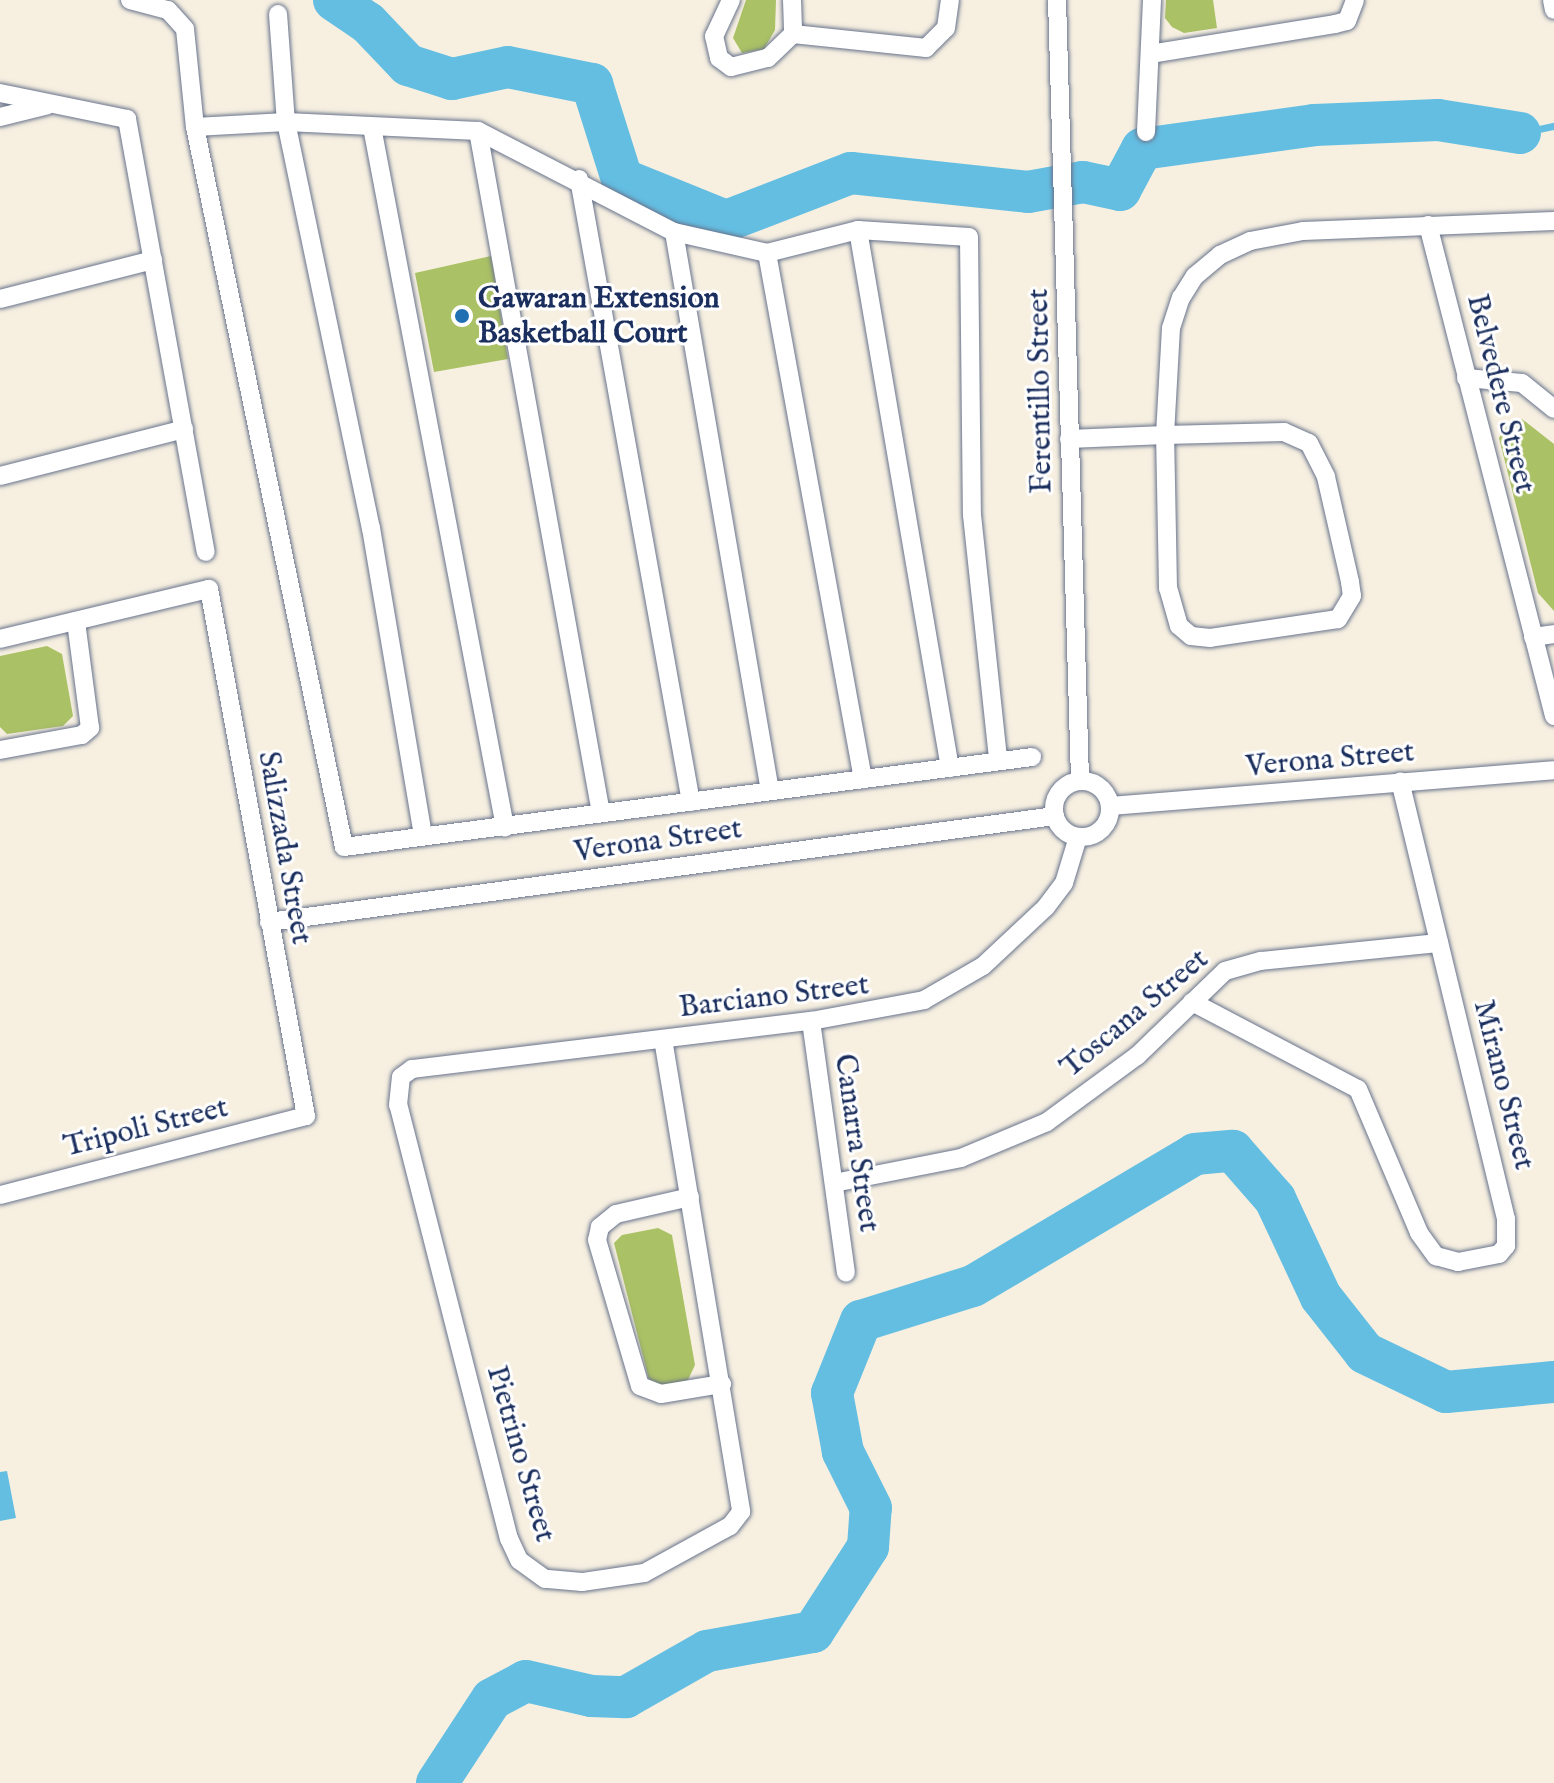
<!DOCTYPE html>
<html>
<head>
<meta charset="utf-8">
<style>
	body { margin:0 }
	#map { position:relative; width:1554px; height:1783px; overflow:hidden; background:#f7f0e1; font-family:"IM FELL English",serif }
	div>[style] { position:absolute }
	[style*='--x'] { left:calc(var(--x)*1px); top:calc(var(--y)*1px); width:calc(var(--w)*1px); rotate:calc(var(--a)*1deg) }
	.green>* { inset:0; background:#abc165 }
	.water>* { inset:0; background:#64bee2 }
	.stream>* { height:7px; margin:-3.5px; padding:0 3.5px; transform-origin:3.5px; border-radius:3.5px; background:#64bee2 }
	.river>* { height:42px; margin:-21px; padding:0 21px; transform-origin:21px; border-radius:21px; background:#64bee2 }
	.roads { filter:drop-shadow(0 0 2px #68738c) drop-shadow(0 0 2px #68738c) }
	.minor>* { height:18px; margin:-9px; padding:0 9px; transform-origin:9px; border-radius:9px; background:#fff }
	.minor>.ring { margin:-9px; padding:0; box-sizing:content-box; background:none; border:18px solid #fff; border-radius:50% }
	.dots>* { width:22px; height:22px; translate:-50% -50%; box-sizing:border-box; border:4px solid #fff; border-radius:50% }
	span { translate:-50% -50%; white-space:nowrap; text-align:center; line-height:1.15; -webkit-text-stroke:6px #fff; paint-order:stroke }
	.poi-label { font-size:30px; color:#1b2f5e; font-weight:700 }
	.left { translate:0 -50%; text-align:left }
	.street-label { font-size:30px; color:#1b2f5e }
</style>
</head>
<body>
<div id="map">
	<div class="green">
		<div style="clip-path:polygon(746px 0,776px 0,775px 30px,764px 49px,742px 53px,733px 38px)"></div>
		<div style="clip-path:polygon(1166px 0,1213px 0,1217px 28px,1184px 33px,1172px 27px,1165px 18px)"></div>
		<div style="clip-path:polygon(491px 256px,508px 359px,434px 372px,415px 273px)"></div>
		<div style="clip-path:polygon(1522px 419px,1554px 444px,1554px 611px,1538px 593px,1499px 438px,1508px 423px)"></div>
		<div style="clip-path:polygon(47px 646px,62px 654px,73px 716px,63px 726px,7px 734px,0 727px,0 656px)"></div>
		<div style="clip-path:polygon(658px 1228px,672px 1235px,695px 1365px,687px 1382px,665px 1386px,649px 1380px,614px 1243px,622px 1235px)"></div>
	</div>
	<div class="water">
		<div style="clip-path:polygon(7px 1471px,16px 1518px,0 1521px,0 1472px)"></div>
	</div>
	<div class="stream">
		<div style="--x:1520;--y:133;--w:35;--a:-12"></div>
	</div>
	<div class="river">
		<div style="--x:334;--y:0;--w:41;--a:34.1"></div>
		<div style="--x:368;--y:23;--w:58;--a:46.4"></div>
		<div style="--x:408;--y:65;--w:46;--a:17.7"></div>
		<div style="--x:452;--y:79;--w:57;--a:-12.1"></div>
		<div style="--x:508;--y:67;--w:86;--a:11.4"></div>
		<div style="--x:592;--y:84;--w:100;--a:72.5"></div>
		<div style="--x:622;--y:179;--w:112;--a:22"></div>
		<div style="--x:726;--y:221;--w:134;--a:-21"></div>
		<div style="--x:851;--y:173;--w:178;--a:6.1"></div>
		<div style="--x:1028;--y:192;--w:56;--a:-10.3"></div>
		<div style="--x:1083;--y:182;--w:38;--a:12"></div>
		<div style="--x:1120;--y:190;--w:47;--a:-61.8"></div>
		<div style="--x:1142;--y:149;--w:174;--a:-7.9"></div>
		<div style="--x:1314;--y:125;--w:124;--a:-2.3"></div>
		<div style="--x:1438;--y:120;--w:83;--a:9"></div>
		<div style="--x:437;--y:1783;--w:100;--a:-56.8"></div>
		<div style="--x:492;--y:1699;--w:38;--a:-28"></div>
		<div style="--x:526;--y:1681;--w:67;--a:13"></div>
		<div style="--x:591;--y:1696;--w:35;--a:2"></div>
		<div style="--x:626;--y:1697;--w:93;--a:-29.6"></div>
		<div style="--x:707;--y:1651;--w:108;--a:-10.2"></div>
		<div style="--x:813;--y:1632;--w:101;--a:-57.1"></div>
		<div style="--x:868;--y:1547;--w:39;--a:-86"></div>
		<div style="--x:871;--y:1508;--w:63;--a:-116.6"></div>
		<div style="--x:843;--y:1452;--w:60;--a:-100.6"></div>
		<div style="--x:832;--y:1393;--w:78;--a:-68.1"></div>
		<div style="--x:861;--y:1321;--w:117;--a:-17.4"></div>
		<div style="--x:973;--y:1286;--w:258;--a:-30.7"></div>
		<div style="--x:1195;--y:1154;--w:38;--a:-5"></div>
		<div style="--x:1233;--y:1151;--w:64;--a:48.8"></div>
		<div style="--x:1275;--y:1199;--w:108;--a:64.9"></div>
		<div style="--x:1321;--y:1297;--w:71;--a:51.8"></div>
		<div style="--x:1365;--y:1353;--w:90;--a:25.7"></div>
		<div style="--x:1446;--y:1392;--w:108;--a:-5.3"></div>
	</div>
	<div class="roads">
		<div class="minor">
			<div style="--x:130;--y:0;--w:39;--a:15"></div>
			<div style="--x:168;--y:10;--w:25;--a:48"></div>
			<div style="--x:185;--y:29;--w:99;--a:84.2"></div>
			<div style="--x:195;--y:127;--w:735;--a:78.31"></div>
			<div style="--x:344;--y:847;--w:694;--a:-7.45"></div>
			<div style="--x:731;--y:0;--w:40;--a:115"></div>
			<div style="--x:714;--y:36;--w:23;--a:77"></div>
			<div style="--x:719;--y:58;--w:15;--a:37"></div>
			<div style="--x:731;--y:67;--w:38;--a:-14"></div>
			<div style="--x:768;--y:58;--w:35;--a:-44"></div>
			<div style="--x:792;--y:0;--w:34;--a:88"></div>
			<div style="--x:1057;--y:0;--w:781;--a:88.31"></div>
			<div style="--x:1552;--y:0;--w:10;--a:79"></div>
			<div style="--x:278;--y:14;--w:108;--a:85.8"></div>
			<div style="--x:286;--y:122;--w:415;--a:78.2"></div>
			<div style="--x:371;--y:528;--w:312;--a:80.4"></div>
			<div style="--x:793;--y:34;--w:134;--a:6"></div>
			<div style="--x:926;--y:48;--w:28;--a:-45"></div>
			<div style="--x:946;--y:28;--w:28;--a:-82"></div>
			<div style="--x:1150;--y:54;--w:187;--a:-9.2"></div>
			<div style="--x:1335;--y:24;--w:12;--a:-14"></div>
			<div style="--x:1347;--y:21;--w:22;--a:-69"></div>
			<div style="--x:0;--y:93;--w:130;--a:11.6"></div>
			<div style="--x:127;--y:119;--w:440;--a:79.7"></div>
			<div style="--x:0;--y:117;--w:49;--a:-14"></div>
			<div style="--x:195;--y:127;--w:91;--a:-3.1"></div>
			<div style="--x:286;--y:122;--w:192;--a:2.7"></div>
			<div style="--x:478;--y:131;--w:220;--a:27.3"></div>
			<div style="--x:674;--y:232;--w:95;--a:12.7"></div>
			<div style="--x:767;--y:253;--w:94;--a:-14.2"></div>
			<div style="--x:858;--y:230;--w:111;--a:3.6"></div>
			<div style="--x:969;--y:237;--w:278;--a:89.4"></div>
			<div style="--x:972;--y:515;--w:246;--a:83.9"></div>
			<div style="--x:372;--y:127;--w:713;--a:79.24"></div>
			<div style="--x:478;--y:131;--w:693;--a:79.78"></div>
			<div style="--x:1146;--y:132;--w:132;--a:-87.4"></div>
			<div style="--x:579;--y:179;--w:633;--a:79.81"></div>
			<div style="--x:1428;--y:225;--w:507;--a:75.61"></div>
			<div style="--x:858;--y:230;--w:546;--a:80.3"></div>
			<div style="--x:674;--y:232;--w:567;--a:80.26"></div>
			<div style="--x:767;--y:253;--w:535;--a:79.66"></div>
			<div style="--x:0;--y:299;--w:158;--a:-14.3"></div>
			<div style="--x:1466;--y:378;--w:56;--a:5.1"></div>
			<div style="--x:1522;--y:383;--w:41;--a:39.1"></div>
			<div style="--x:1069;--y:439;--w:96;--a:-2.4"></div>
			<div style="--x:1165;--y:435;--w:119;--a:-1.4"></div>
			<div style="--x:1284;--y:432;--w:27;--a:24"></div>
			<div style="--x:1309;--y:443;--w:38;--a:63"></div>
			<div style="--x:1326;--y:477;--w:108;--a:77.1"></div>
			<div style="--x:1350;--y:582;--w:14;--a:82"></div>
			<div style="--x:1352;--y:596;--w:27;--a:121"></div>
			<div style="--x:1338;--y:619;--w:129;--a:171.6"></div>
			<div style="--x:1210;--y:638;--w:19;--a:-174"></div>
			<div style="--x:1191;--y:636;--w:16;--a:-140"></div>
			<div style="--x:1179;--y:626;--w:40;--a:-106"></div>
			<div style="--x:1168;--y:588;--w:153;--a:-91.1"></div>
			<div style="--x:1165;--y:435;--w:107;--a:-86.8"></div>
			<div style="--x:1171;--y:328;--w:32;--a:-72"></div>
			<div style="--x:1181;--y:298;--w:26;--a:-58"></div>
			<div style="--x:1195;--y:276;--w:33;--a:-40"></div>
			<div style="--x:1220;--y:255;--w:33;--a:-25"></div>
			<div style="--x:1250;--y:241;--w:54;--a:-10.7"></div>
			<div style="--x:1303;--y:231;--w:251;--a:-2.3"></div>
			<div style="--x:0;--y:476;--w:190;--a:-14.3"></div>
			<div style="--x:1533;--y:637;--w:21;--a:-8"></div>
			<div style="--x:0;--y:639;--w:215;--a:-13.5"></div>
			<div style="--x:209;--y:589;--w:536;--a:79.57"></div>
			<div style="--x:306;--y:1116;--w:316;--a:165.5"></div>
			<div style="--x:0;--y:750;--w:83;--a:-10.4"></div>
			<div style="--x:82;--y:735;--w:11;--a:-41"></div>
			<div style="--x:90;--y:728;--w:108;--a:-97.5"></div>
			<div class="ring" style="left:1054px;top:781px;width:38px;height:38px"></div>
			<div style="--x:1110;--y:806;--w:445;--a:-4.6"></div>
			<div style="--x:269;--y:922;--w:793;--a:-7.68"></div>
			<div style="--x:1192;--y:1002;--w:187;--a:27.7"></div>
			<div style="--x:1358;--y:1089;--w:156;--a:67"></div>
			<div style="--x:1419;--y:1233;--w:29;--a:54"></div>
			<div style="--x:1436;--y:1256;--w:23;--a:15"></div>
			<div style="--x:1458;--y:1262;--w:42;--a:-11"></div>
			<div style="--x:1499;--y:1254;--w:11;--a:-49"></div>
			<div style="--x:1506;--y:1246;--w:27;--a:-90"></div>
			<div style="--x:1506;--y:1219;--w:450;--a:-103.6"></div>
			<div style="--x:811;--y:1021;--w:254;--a:82.1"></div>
			<div style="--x:663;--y:1039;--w:479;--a:80.6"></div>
			<div style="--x:741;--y:1512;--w:18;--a:128"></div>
			<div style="--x:730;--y:1526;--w:98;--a:151.3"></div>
			<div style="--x:644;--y:1573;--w:63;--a:171.7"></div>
			<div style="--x:582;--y:1582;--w:37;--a:-175"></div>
			<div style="--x:545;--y:1579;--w:32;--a:-144"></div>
			<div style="--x:519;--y:1560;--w:23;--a:-115"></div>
			<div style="--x:509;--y:1539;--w:448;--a:-104.3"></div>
			<div style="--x:398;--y:1105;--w:28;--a:-84"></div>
			<div style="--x:401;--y:1077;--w:14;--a:-36"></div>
			<div style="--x:412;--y:1069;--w:402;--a:-6.9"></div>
			<div style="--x:811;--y:1021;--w:115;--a:-10.5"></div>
			<div style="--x:924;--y:1000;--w:68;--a:-30"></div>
			<div style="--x:983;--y:966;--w:86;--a:-43.1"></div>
			<div style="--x:1046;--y:907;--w:30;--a:-53"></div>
			<div style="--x:1064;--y:883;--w:48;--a:-73.1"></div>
			<div style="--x:834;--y:1183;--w:129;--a:-11.1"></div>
			<div style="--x:961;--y:1158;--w:93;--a:-22.7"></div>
			<div style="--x:1047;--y:1122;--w:112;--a:-36.3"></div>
			<div style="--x:1137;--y:1056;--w:122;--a:-44"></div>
			<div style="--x:1225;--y:971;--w:37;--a:-16"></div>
			<div style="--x:1261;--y:961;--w:179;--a:-5.8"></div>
			<div style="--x:690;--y:1197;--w:76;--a:167.1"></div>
			<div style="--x:616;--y:1214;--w:21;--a:141"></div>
			<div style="--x:600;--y:1227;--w:13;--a:103"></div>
			<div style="--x:597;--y:1240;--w:152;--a:73.6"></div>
			<div style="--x:640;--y:1386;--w:22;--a:21"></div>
			<div style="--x:661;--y:1394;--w:62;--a:-9.3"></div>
		</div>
	</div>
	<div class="dots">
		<div style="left:462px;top:316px;background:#1f6fb2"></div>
	</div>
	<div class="poi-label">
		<span class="left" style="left:478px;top:316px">Gawaran Extension<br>Basketball Court</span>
	</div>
	<div class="street-label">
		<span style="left:1041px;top:391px;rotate:-91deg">Ferentillo Street</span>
		<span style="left:1500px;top:394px;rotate:76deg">Belvedere Street</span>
		<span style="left:1330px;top:760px;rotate:-5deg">Verona Street</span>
		<span style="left:658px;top:841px;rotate:-8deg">Verona Street</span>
		<span style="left:284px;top:848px;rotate:80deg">Salizzada Street</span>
		<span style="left:774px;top:997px;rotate:-7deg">Barciano Street</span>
		<span style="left:1135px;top:1014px;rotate:-40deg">Toscana Street</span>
		<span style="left:1503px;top:1085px;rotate:76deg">Mirano Street</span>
		<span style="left:146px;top:1128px;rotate:-14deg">Tripoli Street</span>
		<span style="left:856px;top:1143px;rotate:82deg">Canarra Street</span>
		<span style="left:520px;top:1454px;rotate:74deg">Pietrino Street</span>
	</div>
</div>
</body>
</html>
